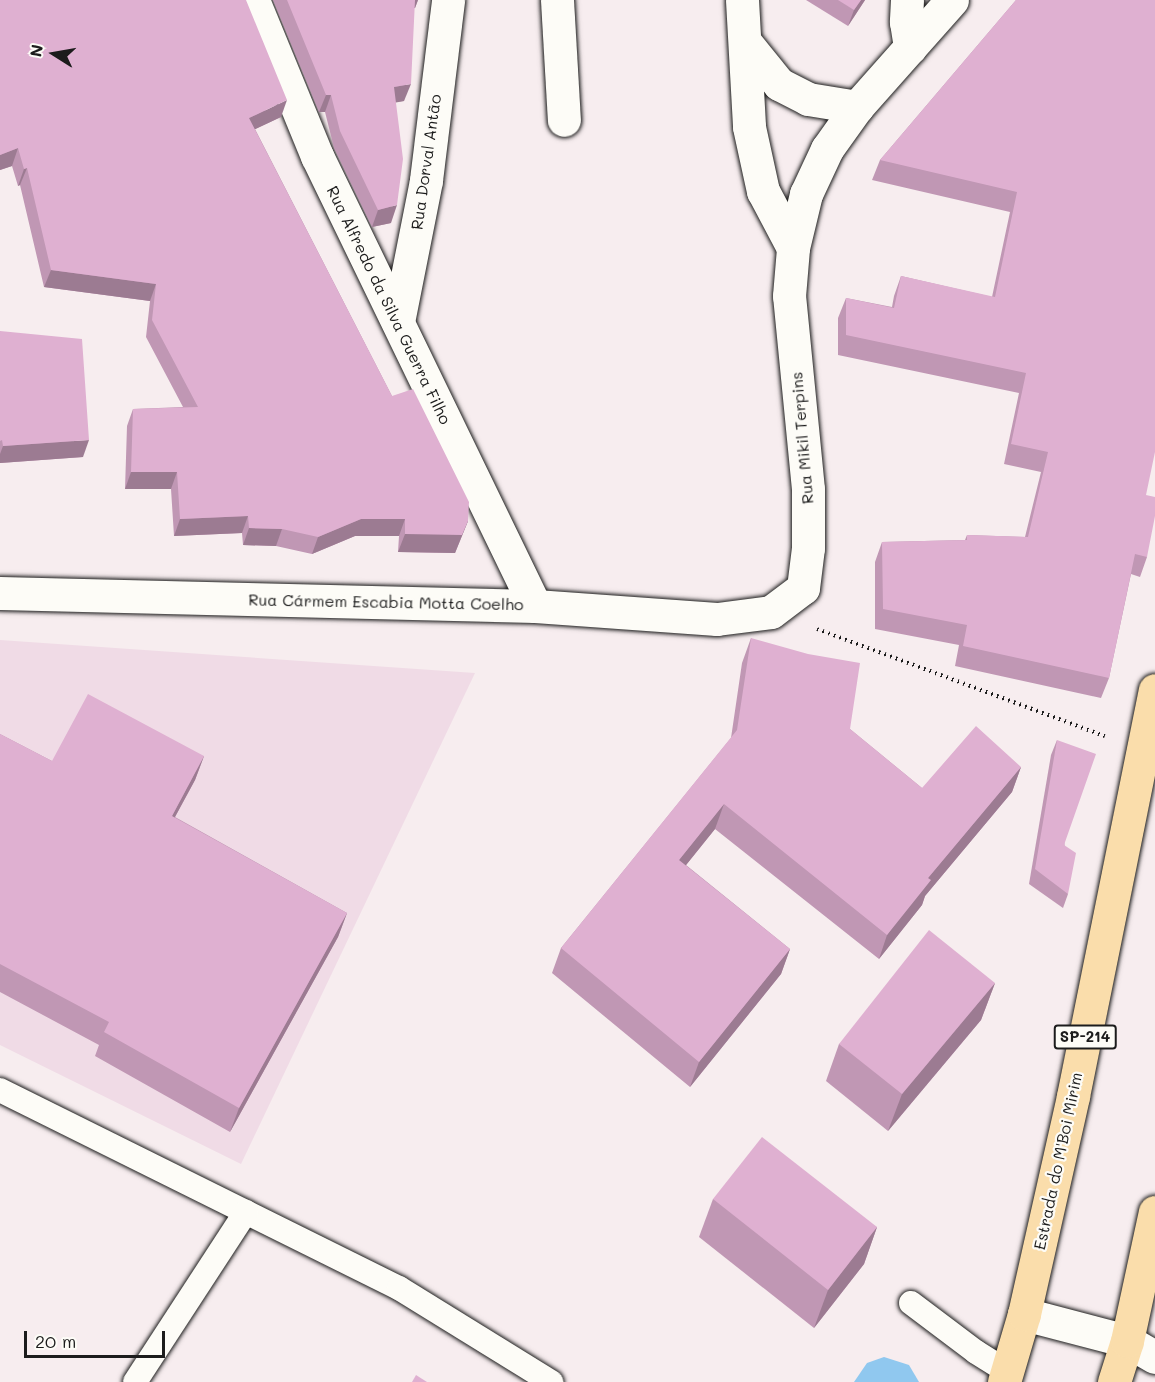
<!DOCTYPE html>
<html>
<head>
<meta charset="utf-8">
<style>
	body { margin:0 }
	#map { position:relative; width:1155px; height:1382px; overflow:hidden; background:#f7edef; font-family:Mali,sans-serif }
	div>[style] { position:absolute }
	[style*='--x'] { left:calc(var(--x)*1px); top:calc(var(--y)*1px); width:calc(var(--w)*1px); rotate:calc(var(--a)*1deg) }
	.built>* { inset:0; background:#f0dbe6 }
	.water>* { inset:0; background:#90c8ef }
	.path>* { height:4px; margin-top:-2px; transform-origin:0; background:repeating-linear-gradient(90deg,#1c1c1c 0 1.5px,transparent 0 6px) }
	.roads { filter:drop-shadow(0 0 2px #1c1c1c) drop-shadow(0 0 2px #1c1c1c) }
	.lane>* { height:24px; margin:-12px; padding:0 12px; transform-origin:12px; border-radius:12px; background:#fdfcf7 }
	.street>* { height:33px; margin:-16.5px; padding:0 16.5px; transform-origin:16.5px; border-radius:16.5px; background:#fdfcf7 }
	.primary>* { height:33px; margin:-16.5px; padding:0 16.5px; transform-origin:16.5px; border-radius:16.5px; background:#faddab }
	.wall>* { inset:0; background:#c097b4 }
	.shaded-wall>* { inset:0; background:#9c7b92 }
	.building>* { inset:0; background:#dfb0d1 }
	span { translate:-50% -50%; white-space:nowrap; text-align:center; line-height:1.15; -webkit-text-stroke:4.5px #fdfcf7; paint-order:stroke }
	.shield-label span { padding:2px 4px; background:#fdfcf7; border:2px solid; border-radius:4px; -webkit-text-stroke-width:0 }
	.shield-label { font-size:15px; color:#1c1c1c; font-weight:700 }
	.street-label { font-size:16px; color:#1c1c1c }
	.north { position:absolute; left:24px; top:24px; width:60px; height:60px; -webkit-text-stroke:4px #fdfcf7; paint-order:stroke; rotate:281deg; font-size:16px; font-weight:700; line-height:24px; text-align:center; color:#1c1c1c }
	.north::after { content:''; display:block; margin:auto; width:21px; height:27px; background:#1c1c1c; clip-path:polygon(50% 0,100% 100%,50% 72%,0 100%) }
	.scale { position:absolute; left:24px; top:1331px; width:141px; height:27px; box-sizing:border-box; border:3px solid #1c1c1c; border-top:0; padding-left:8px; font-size:18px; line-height:21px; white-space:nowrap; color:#1c1c1c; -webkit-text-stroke:4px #fdfcf7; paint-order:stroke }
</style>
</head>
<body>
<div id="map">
	<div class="built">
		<div style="clip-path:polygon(0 640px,475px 673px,241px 1164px,0 1045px)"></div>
	</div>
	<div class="water">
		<div style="clip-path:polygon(884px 1357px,909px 1365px,919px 1382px,854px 1382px,867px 1363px)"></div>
	</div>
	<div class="path">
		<div style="--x:817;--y:629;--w:307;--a:20.4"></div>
	</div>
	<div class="roads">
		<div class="lane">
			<div style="--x:0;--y:1090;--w:445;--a:26.4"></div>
			<div style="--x:399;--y:1288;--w:179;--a:31.7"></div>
			<div style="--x:911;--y:1303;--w:81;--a:37"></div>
			<div style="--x:976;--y:1352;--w:36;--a:32"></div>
			<div style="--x:135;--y:1382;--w:203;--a:-56.9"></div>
		</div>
		<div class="street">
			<div style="--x:253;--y:0;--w:169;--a:67.7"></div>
			<div style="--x:317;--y:156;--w:500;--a:64.15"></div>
			<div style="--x:557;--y:0;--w:120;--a:86.7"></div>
			<div style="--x:742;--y:0;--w:127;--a:86.8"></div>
			<div style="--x:749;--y:127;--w:66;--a:77.7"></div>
			<div style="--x:763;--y:191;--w:64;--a:62.2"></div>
			<div style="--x:907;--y:0;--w:22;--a:93"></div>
			<div style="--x:906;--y:22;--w:26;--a:81"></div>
			<div style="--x:745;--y:42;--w:54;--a:51"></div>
			<div style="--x:779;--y:84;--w:33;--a:27"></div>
			<div style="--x:808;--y:99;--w:50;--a:9.3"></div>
			<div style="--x:398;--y:322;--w:145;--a:-78.8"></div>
			<div style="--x:426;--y:180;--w:181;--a:-83"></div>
			<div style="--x:0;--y:593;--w:535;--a:1.39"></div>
			<div style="--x:535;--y:606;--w:182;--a:4.1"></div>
			<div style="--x:717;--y:619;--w:54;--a:-7.4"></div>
			<div style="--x:771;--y:612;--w:40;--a:-37"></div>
			<div style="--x:803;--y:588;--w:40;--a:-82.9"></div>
			<div style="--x:808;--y:548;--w:59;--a:-90"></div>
			<div style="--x:808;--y:489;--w:194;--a:-95.6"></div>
			<div style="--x:789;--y:296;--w:48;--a:-85.2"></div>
			<div style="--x:793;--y:248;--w:56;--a:-76.5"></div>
			<div style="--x:806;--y:194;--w:50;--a:-65"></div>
			<div style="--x:827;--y:149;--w:52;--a:-54.5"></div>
			<div style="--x:857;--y:107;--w:143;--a:-48.4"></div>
			<div style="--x:1024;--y:1314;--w:106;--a:14.7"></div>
			<div style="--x:1127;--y:1341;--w:32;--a:30"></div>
		</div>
		<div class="primary">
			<div style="--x:1004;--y:1382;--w:71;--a:-73.6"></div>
			<div style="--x:1024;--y:1314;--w:223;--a:-77.3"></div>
			<div style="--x:1073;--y:1096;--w:414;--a:-78.6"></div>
			<div style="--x:1114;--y:1382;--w:43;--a:-72.4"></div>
			<div style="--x:1127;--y:1341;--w:132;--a:-77.8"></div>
		</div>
	</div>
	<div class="wall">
		<div style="clip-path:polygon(0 0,281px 117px,255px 129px,392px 396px,468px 521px,455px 553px,398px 552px,399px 536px,355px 536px,312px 554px,276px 546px,243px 545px,242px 533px,174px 536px,171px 489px,125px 489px,127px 426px,133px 409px,183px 407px,146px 337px,150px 301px,44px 287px,20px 185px,18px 186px,12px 166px,0 170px)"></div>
		<div style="clip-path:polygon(273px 0,418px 0,415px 8px,414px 8px,404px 101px,396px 102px,391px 223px,372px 227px,334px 148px,325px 112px,319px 112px)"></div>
		<div style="clip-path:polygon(806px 0,865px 0,848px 26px)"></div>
		<div style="clip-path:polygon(1016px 0,1146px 495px,1147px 557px,1140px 577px,1131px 574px,1109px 678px,1101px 698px,955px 666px,959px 645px,875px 629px,875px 562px,882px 542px,965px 540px,967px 535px,1025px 537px,1041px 472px,1004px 464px,1019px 393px,838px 355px,838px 318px,846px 298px,892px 307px,894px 296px,901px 276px,992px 297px,1010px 212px,872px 180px,880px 160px)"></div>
		<div style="clip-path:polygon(0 331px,83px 457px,0 463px)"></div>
		<div style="clip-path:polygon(751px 638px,850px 729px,922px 788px,1021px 767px,1012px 792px,925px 896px,922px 905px,879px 959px,715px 829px,686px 865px,790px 949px,781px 974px,690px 1087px,552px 973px,561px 948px,731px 738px,742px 663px)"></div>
		<div style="clip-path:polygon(0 734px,52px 761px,204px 756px,195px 780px,175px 817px,347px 913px,338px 937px,230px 1132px,95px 1056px,99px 1045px,0 992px)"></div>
		<div style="clip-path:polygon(1057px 740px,1068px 894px,1063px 908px,1029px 884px,1051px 755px)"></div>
		<div style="clip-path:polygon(995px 983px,981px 1020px,888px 1131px,826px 1081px,839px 1044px)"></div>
		<div style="clip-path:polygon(713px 1199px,877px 1227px,864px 1264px,814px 1328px,699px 1237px)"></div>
	</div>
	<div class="shaded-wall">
		<div style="clip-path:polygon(412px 0,418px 0,415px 8px,409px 9px)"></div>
		<div style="clip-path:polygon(861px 0,865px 0,848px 26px,854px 10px)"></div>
		<div style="clip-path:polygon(411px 84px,404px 101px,388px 104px,394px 87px)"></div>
		<div style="clip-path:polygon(326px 95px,331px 95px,325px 112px,319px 112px)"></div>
		<div style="clip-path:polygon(287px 100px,281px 117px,243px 135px,249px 118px)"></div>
		<div style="clip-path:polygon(18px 148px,12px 166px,0 170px,0 155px)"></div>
		<div style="clip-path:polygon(27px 168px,20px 185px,18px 186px,24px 169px)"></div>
		<div style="clip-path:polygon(397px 205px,391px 223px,372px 227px,378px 210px)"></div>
		<div style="clip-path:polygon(51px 270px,156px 284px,150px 301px,44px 287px)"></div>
		<div style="clip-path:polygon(89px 440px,83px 457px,0 463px,0 454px,3px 446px)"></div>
		<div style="clip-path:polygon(131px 472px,177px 472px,171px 489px,125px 489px)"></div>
		<div style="clip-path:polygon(248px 516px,242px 533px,174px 536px,180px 519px)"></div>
		<div style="clip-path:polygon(361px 519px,405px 519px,399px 536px,355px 536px,312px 554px,318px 537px)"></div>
		<div style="clip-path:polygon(468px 521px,455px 553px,398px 552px,405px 534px)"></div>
		<div style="clip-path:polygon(249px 528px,282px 529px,276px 546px,243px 545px)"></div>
		<div style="clip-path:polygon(204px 756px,195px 780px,163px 839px,172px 816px)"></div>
		<div style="clip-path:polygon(1021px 767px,1012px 792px,925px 896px,922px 905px,879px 959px,887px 935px,928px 878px)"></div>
		<div style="clip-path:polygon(724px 804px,715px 829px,670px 885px,679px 860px)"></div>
		<div style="clip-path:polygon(347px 913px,338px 937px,230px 1132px,239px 1108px)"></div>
		<div style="clip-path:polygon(790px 949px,781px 974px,690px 1087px,699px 1062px)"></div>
		<div style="clip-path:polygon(995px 983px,981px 1020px,888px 1131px,902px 1094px)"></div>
		<div style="clip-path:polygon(877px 1227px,864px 1264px,814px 1328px,828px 1290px)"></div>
	</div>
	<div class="building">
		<div style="clip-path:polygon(0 0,246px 0,287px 100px,249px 118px,392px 396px,413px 389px,469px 502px,468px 521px,462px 535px,405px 534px,405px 519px,361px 519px,318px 537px,282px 529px,249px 528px,248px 516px,180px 519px,177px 472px,131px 472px,133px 409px,198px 407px,152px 320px,156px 284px,51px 270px,27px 168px,24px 169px,18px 148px,0 155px)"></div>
		<div style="clip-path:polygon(287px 0,415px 0,411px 84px,394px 87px,403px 159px,397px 205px,378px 210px,340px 131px,331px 95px,326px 95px)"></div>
		<div style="clip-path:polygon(838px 0,861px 0,854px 10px)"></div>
		<div style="clip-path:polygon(1016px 0,1155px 0,1155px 452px,1146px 495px,1155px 497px,1155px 516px,1147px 557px,1135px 554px,1109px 678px,963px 646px,967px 625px,883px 609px,882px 542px,967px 540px,967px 535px,1028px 537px,1048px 452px,1011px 444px,1026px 373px,846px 335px,846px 298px,894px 308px,901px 276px,995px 297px,1017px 192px,880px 160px)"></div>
		<div style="clip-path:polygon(0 331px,82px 339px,89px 440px,3px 446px,2px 440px,0 441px)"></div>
		<div style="clip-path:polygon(751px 638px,808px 654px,860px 663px,850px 729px,922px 788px,976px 726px,1021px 767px,928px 878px,931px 880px,887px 935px,724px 804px,679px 860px,790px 949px,699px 1062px,561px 948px,737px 730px)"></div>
		<div style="clip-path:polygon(88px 694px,204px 756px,172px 816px,347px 913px,239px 1108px,104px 1032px,109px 1022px,0 964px,0 734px,52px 761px)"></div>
		<div style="clip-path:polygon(1057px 740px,1096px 754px,1064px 845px,1076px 853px,1068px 894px,1035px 869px)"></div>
		<div style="clip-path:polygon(929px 930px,995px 983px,902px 1094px,839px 1044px)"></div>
		<div style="clip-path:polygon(762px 1137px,877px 1227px,828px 1290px,713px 1199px)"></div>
		<div style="clip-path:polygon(416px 1375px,427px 1382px,412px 1382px)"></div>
	</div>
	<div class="shield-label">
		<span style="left:1085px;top:1037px">SP-214</span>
	</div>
	<div class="street-label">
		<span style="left:426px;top:162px;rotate:-82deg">Rua Dorval Antão</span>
		<span style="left:389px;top:305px;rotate:64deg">Rua Alfredo da Silva Guerra Filho</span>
		<span style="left:802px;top:438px;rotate:-95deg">Rua Mikil Terpins</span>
		<span style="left:386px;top:602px;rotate:1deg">Rua Cármem Escabia Motta Coelho</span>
		<span style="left:1058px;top:1161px;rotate:-78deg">Estrada do M'Boi Mirim</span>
	</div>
	<div class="north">N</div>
	<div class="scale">20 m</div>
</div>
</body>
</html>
